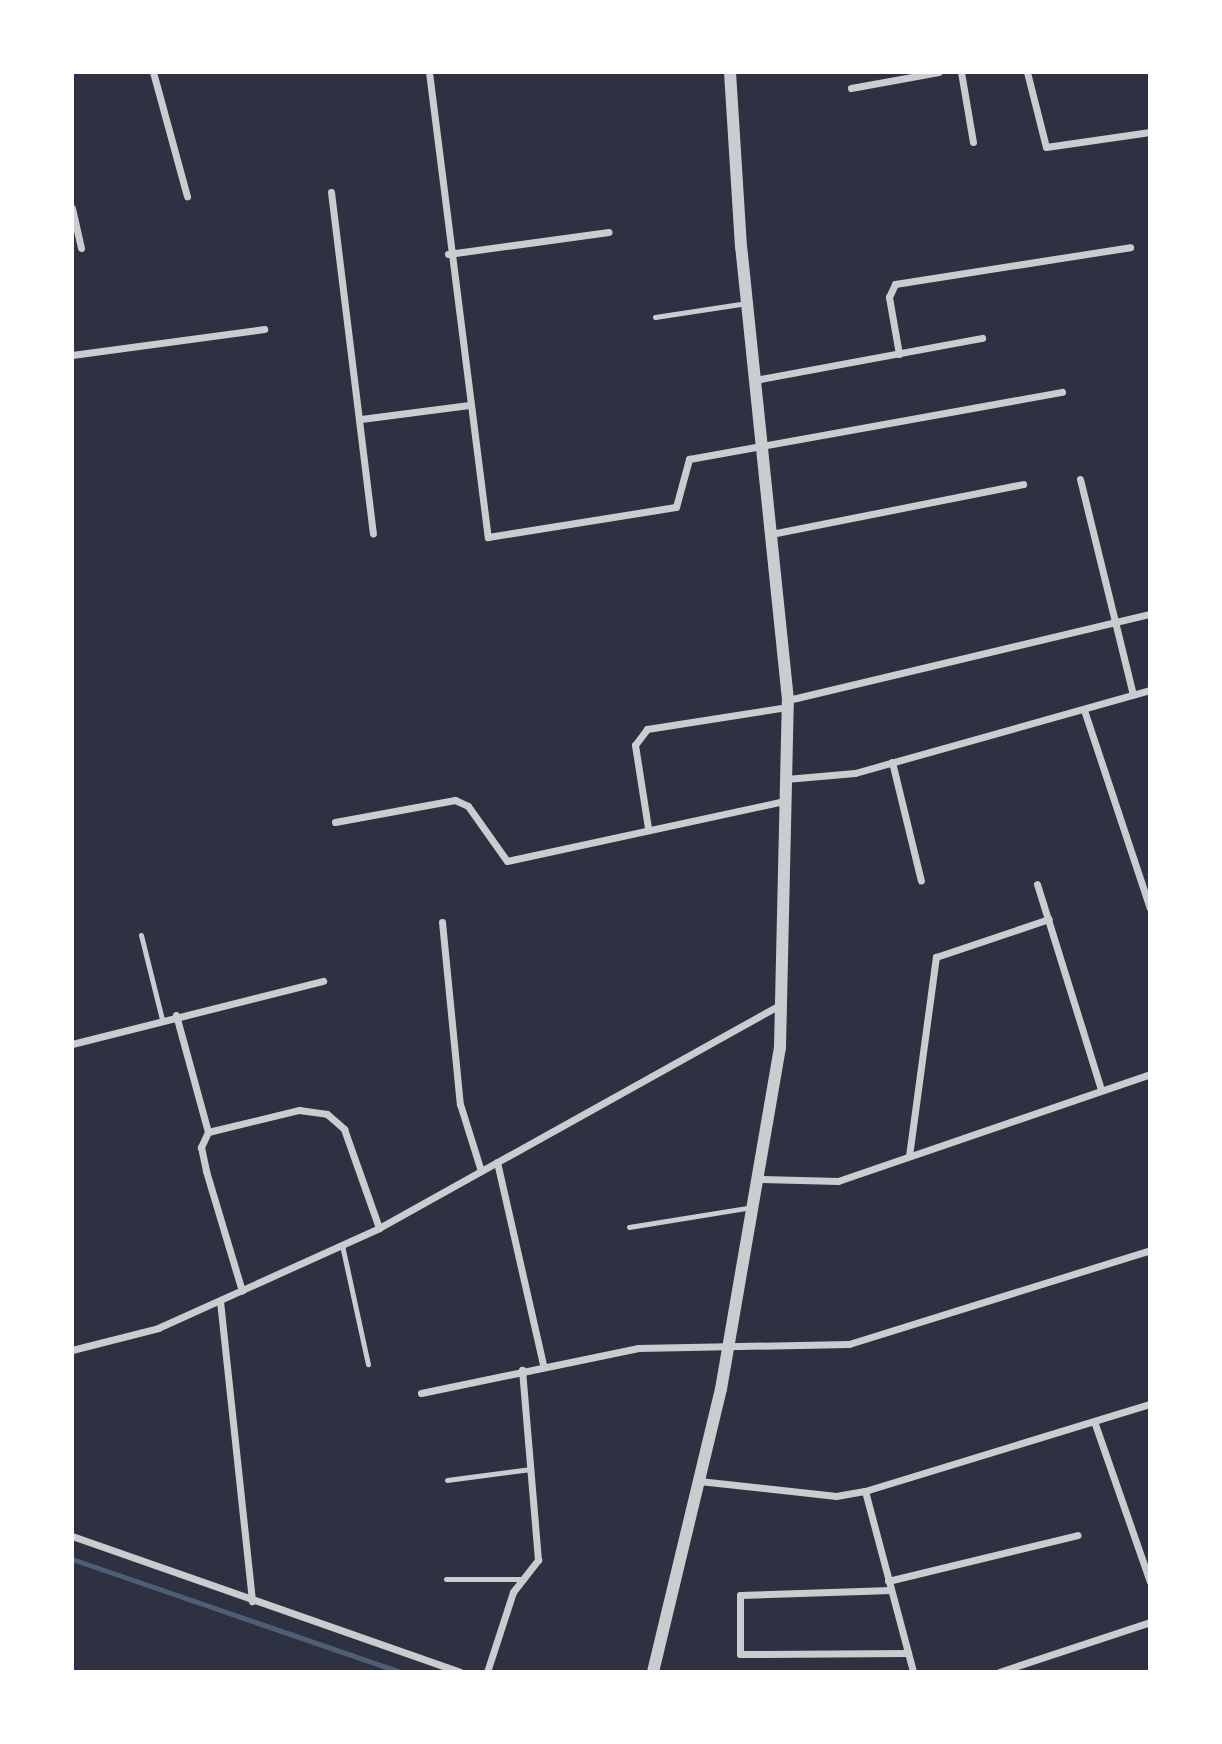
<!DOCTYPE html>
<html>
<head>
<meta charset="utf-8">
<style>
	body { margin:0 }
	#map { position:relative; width:1222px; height:1744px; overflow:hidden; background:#2d3142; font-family:Rubik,sans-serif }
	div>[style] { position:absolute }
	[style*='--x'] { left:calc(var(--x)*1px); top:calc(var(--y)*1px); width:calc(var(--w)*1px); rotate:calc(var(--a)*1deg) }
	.stream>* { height:5px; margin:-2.5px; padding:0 2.5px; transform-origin:2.5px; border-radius:2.5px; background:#4f5d75 }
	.service>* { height:5px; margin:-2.5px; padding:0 2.5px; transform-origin:2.5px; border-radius:2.5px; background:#caccd0 }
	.minor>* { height:7px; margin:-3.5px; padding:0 3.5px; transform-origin:3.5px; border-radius:3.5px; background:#caccd0 }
	.tertiary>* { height:12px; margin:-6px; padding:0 6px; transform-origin:6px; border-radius:6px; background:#caccd0 }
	span { translate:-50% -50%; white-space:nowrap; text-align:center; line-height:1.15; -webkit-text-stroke:7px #fff; paint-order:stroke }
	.frame { position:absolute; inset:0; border:74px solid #fff; pointer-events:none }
</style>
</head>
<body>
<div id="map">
	<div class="stream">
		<div style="--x:72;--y:1559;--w:347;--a:19"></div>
	</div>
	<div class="service">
		<div style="--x:655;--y:317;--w:93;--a:-8.7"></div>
		<div style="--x:141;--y:935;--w:87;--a:76"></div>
		<div style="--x:629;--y:1227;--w:126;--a:-9.2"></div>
		<div style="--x:342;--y:1245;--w:122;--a:77.7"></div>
		<div style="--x:447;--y:1480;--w:85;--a:-7.5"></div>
		<div style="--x:446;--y:1579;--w:78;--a:0"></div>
	</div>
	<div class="minor">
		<div style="--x:153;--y:72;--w:129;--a:74.7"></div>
		<div style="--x:429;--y:72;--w:469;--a:82.8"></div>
		<div style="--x:488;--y:537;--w:190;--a:-9.1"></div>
		<div style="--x:676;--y:507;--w:50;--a:-74.8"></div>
		<div style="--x:689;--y:459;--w:379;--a:-10.2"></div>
		<div style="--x:961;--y:72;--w:71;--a:80.3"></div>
		<div style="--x:1027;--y:72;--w:77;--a:75.8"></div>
		<div style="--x:1046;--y:147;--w:105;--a:-8.2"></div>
		<div style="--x:851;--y:88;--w:89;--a:-10.3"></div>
		<div style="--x:331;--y:192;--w:344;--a:83"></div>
		<div style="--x:72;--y:208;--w:41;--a:77.3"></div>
		<div style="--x:448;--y:254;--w:162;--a:-7.8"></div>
		<div style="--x:899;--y:354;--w:58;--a:-100"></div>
		<div style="--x:889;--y:297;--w:14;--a:-65"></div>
		<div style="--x:895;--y:284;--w:238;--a:-8.9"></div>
		<div style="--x:72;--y:355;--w:194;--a:-7.7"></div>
		<div style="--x:755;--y:380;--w:231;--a:-10.5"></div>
		<div style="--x:361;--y:419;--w:109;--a:-7.4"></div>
		<div style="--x:1080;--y:479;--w:222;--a:76.2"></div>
		<div style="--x:771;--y:534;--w:257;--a:-11.2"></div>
		<div style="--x:788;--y:700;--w:372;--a:-13.4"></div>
		<div style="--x:1084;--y:710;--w:209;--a:71.6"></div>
		<div style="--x:892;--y:762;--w:122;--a:76.3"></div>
		<div style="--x:786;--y:779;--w:69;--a:-5"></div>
		<div style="--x:855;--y:773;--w:306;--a:-15.7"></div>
		<div style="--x:335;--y:822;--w:122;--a:-10.4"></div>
		<div style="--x:455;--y:800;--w:14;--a:25"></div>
		<div style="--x:468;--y:806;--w:67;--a:54.7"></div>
		<div style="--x:507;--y:861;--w:283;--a:-12.2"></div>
		<div style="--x:648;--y:828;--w:84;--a:-98.9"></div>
		<div style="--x:635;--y:745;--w:20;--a:-53"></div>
		<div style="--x:647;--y:729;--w:143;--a:-8.9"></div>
		<div style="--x:1037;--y:884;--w:216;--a:72.7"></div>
		<div style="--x:442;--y:922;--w:183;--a:84.4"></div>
		<div style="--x:460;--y:1104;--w:70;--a:72.6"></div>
		<div style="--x:176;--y:1015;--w:121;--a:74.7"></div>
		<div style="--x:208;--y:1132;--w:94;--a:-13.6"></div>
		<div style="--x:299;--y:1110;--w:28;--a:8"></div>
		<div style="--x:327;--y:1114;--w:23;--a:41"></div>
		<div style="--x:344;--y:1129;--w:105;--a:70.5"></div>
		<div style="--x:72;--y:1044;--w:259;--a:-14.1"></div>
		<div style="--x:208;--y:1132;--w:17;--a:115"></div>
		<div style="--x:201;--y:1147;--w:25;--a:78"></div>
		<div style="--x:206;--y:1171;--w:125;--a:73.3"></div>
		<div style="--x:909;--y:1156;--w:201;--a:-82.3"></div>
		<div style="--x:936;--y:957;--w:119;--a:-18.6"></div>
		<div style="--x:497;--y:1162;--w:208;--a:77.2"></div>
		<div style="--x:757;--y:1179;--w:81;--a:1.4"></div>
		<div style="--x:838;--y:1181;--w:330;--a:-18.9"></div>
		<div style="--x:220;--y:1301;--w:302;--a:83.9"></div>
		<div style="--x:72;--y:1350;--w:89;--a:-14.3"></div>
		<div style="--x:158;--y:1328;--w:243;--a:-24.3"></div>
		<div style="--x:379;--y:1228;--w:457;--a:-29.1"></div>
		<div style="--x:421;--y:1393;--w:222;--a:-11.7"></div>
		<div style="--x:638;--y:1348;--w:211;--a:-1.1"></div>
		<div style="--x:849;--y:1344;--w:315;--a:-17.3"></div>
		<div style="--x:1095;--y:1424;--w:167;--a:70.8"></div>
		<div style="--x:699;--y:1481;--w:138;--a:6.2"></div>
		<div style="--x:836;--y:1496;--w:29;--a:-10"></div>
		<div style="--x:865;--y:1491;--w:298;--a:-17"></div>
		<div style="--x:865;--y:1491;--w:187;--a:75.1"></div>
		<div style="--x:72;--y:1536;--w:411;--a:19.3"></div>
		<div style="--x:888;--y:1581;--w:195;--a:-13.6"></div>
		<div style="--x:891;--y:1590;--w:151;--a:178.1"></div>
		<div style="--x:740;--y:1595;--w:59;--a:90"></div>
		<div style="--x:740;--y:1654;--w:168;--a:-0.3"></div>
		<div style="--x:487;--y:1672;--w:84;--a:-72"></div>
		<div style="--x:513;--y:1592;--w:41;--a:-52"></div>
		<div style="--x:538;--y:1560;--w:191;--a:-94.8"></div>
		<div style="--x:999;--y:1672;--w:159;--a:-18.3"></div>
	</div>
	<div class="tertiary">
		<div style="--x:653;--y:1672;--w:291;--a:-76.5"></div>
		<div style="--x:721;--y:1389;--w:347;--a:-80.2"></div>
		<div style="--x:780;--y:1047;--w:347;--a:-88.7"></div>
		<div style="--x:788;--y:700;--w:455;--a:-95.9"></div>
		<div style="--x:741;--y:247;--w:175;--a:-93.6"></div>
	</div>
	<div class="frame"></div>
</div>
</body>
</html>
